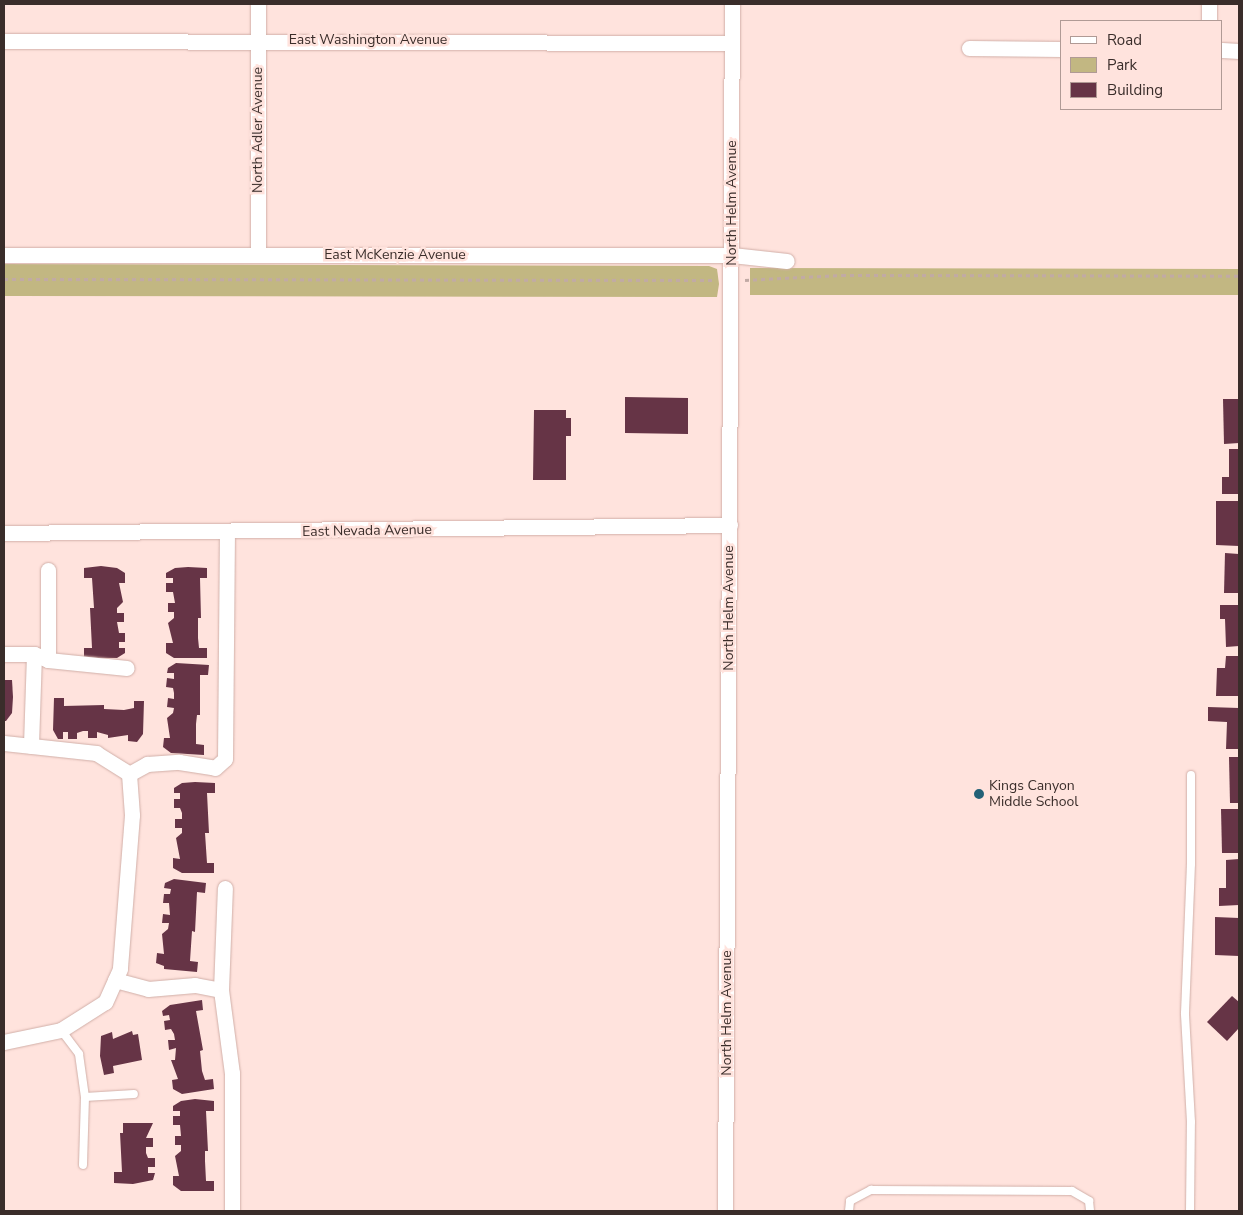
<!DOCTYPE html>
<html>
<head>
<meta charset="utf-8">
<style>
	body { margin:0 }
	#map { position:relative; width:1243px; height:1215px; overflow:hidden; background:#ffe3dd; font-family:"Nunito Sans",sans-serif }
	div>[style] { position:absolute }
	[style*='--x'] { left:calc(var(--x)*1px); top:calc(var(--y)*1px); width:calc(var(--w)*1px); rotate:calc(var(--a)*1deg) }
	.green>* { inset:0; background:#c2b782 }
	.building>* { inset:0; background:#663446 }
	.path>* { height:2.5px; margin-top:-1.25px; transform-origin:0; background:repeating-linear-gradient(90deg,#c1aaa5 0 4px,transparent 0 8px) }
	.roads { filter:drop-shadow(0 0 1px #d1afa8) drop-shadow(0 0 1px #d1afa8) }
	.service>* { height:8px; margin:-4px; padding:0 4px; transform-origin:4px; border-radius:4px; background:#fff }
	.minor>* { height:15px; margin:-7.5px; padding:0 7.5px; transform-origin:7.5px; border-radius:7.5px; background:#fff }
	.dots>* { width:14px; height:14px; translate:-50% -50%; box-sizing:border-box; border:2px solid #ffe3dd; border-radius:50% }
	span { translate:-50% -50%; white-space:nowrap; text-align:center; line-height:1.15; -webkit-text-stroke:5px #ffe3dd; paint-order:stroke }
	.street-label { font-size:14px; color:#3a2d2a }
	.poi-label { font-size:14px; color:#3a2d2a }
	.left { translate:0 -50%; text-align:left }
	.frame { position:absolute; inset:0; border:5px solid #3a2d2a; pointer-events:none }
	.legend { position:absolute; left:1060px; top:20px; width:162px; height:90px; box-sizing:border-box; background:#ffe3dd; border:1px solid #b09a95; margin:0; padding:6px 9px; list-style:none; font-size:15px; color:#3a2d2a }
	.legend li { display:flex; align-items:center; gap:10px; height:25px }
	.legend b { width:25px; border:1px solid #b09a95 }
</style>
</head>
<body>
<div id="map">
	<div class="green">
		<div style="clip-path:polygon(4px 264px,709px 266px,717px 269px,719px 284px,717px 297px,4px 296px)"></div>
		<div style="clip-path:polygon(750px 268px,1239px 269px,1239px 295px,750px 295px)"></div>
	</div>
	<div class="building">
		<div style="clip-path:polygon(625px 397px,688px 398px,688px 434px,625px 433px)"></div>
		<div style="clip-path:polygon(1223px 399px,1239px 399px,1239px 443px,1224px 444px)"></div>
		<div style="clip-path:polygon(534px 410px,566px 410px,566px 418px,571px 418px,571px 436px,566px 436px,566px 480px,533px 480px)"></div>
		<div style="clip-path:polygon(1229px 449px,1239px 449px,1239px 494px,1222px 494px,1222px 477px,1229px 477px)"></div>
		<div style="clip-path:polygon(1216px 501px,1239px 501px,1239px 546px,1216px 545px)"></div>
		<div style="clip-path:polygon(1225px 553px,1239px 554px,1239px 593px,1224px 593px)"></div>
		<div style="clip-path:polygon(101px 566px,117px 568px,125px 573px,125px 583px,119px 583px,123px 602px,117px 608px,117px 613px,124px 613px,124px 622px,117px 622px,119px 633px,125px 633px,125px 642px,119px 642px,119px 648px,125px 648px,125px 653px,117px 658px,84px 658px,84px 648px,92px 648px,90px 608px,94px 608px,92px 578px,84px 578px,84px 568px)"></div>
		<div style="clip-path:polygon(188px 567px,207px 568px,207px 578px,200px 578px,201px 618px,198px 618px,198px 638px,199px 648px,207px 648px,207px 658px,174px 658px,166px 653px,166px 643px,173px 643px,168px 623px,174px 618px,174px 612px,168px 612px,168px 603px,175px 603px,173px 592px,166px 592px,166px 583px,173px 583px,173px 578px,166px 578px,166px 573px,175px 568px)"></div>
		<div style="clip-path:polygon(1220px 605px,1239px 605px,1239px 646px,1226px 647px,1225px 619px,1220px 619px)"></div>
		<div style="clip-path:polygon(1226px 656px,1239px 656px,1239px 696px,1216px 696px,1217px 668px,1225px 668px)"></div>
		<div style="clip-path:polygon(176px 663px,209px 665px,208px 675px,200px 675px,200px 715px,197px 715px,196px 724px,196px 744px,204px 745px,204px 755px,171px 753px,163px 747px,164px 738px,170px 738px,167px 718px,173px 713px,174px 708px,167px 707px,168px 698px,174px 699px,174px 693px,173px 688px,166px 687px,167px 678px,174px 679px,174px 673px,167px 673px,168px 668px)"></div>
		<div style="clip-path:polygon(4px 680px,12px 680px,13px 697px,12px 713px,6px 721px,4px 721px)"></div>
		<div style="clip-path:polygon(54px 698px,64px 698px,64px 706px,104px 705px,104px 709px,124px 710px,134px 708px,134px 701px,144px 701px,143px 734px,137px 742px,128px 741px,128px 735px,108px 738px,108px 735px,97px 732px,97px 738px,88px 738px,88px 731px,83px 731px,77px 733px,77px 739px,68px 739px,68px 732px,63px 732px,63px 739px,58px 739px,53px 730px)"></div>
		<div style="clip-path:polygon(1208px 707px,1239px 708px,1239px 749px,1226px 749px,1227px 722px,1208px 721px)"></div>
		<div style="clip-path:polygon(1229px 757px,1239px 757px,1239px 803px,1230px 803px)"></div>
		<div style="clip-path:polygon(195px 782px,215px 783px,215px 793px,207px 793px,209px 833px,205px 833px,207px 863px,214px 863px,214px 873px,182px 873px,173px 868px,173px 858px,180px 859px,176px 838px,182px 833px,182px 828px,175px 828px,175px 819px,182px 819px,182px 813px,180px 808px,174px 808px,174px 799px,180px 799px,180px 793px,174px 793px,174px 788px,182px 783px)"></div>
		<div style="clip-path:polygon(1221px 809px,1239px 809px,1239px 853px,1222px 853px)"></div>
		<div style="clip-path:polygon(1239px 859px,1239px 905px,1219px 906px,1219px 888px,1226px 888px,1226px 860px)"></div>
		<div style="clip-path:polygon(174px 879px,206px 883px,205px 893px,197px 892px,195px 932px,192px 931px,190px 961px,198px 962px,197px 972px,164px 969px,164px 966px,156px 963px,157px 953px,164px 954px,162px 934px,168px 929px,169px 923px,162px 923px,163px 914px,170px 915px,169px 903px,163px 903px,164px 894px,170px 894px,171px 889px,164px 888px,165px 883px)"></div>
		<div style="clip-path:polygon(1215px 917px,1239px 918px,1239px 956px,1215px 955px)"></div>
		<div style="clip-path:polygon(1232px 996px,1239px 1002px,1239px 1028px,1227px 1041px,1207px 1022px)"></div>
		<div style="clip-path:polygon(202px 1000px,203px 1010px,196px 1011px,203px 1050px,200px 1051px,202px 1071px,205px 1080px,213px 1079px,214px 1089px,182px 1094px,173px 1089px,172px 1080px,178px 1079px,171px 1060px,175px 1060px,176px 1048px,169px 1050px,168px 1040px,175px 1040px,174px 1034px,171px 1029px,165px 1030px,164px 1021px,170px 1020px,169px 1015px,163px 1016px,162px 1011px,170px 1005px)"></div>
		<div style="clip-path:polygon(132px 1031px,133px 1035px,138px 1034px,142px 1060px,113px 1066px,114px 1073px,104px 1075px,100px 1056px,101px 1036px,112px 1032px,113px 1039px)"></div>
		<div style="clip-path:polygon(195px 1099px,214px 1101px,214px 1111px,206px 1111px,208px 1151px,205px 1151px,205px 1161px,206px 1181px,214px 1181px,214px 1191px,181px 1191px,173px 1185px,173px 1176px,179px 1176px,175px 1156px,181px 1151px,181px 1145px,175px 1145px,175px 1136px,181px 1136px,180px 1125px,173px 1125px,173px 1116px,180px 1116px,180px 1111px,173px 1111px,173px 1106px,181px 1101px)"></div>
		<div style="clip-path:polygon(123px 1123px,153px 1123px,146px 1138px,153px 1138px,153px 1147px,146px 1147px,146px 1153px,148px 1158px,155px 1158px,155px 1167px,148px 1167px,148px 1173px,155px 1173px,153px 1180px,133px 1184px,114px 1183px,114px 1172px,122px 1172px,120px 1133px,123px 1133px)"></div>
	</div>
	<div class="path">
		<div style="--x:4;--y:279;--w:711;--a:0.08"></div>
		<div style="--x:745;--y:280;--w:97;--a:-3"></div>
		<div style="--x:842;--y:275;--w:397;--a:0.1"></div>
	</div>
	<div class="roads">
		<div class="service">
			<div style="--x:61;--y:1030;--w:30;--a:53"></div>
			<div style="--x:79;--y:1054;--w:43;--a:82.1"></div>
			<div style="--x:85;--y:1097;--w:68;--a:91.7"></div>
			<div style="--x:85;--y:1097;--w:49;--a:-3.5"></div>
			<div style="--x:849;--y:1211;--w:10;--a:-84"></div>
			<div style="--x:850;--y:1201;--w:24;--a:-28"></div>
			<div style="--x:871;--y:1190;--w:201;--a:0.3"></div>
			<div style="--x:1072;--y:1191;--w:20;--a:30"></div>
			<div style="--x:1089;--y:1201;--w:10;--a:84"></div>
			<div style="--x:1190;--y:1211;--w:89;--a:-89.4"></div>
			<div style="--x:1191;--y:1122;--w:109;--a:-93.2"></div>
			<div style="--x:1185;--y:1013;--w:149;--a:-87.7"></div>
			<div style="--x:1191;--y:864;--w:89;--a:-90"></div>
		</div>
		<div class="minor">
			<div style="--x:1209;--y:4;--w:17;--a:90"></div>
			<div style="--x:4;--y:41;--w:728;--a:0.16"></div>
			<div style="--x:969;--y:48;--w:93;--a:0.6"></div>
			<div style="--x:1222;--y:50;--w:17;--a:3"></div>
			<div style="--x:4;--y:255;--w:728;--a:0"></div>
			<div style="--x:732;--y:255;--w:55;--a:6.2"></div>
			<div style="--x:258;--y:255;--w:251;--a:-90"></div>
			<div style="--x:4;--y:533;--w:726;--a:-0.63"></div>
			<div style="--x:48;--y:570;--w:90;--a:90"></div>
			<div style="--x:4;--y:654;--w:30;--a:0"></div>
			<div style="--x:34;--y:654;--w:92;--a:91.9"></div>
			<div style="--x:34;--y:654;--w:15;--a:23"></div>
			<div style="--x:48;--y:660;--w:79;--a:5.8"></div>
			<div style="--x:4;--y:743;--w:93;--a:6.2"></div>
			<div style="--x:96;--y:753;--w:39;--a:32"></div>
			<div style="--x:129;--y:774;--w:41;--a:85.8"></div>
			<div style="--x:132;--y:815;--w:154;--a:94.5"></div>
			<div style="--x:120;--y:969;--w:36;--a:114"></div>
			<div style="--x:105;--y:1002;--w:52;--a:147.5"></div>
			<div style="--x:61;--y:1030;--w:58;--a:168.1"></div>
			<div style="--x:129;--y:774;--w:21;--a:-29"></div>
			<div style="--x:147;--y:764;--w:32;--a:-4"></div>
			<div style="--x:179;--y:762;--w:36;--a:9"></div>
			<div style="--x:215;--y:768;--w:13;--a:-42"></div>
			<div style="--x:225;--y:759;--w:226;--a:-89.5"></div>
			<div style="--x:115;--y:980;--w:34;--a:15"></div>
			<div style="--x:148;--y:989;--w:47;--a:-4.9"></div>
			<div style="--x:195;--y:985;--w:26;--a:11"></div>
			<div style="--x:221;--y:990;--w:84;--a:82.5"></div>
			<div style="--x:232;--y:1073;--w:138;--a:90"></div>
			<div style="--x:221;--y:990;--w:102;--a:-87.8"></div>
			<div style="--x:725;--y:1211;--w:1207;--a:-89.67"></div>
		</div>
	</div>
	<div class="dots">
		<div style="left:979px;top:794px;background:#236177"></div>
	</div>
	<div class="street-label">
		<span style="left:368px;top:40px">East Washington Avenue</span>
		<span style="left:258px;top:130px;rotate:-90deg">North Adler Avenue</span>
		<span style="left:732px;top:203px;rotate:-90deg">North Helm Avenue</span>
		<span style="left:395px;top:255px">East McKenzie Avenue</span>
		<span style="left:367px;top:531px;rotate:-1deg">East Nevada Avenue</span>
		<span style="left:729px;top:608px;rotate:-90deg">North Helm Avenue</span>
		<span style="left:727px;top:1013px;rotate:-90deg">North Helm Avenue</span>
	</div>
	<div class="poi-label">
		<span class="left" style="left:989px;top:794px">Kings Canyon<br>Middle School</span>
	</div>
	<div class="frame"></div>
	<ul class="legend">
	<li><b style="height:6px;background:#fff"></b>Road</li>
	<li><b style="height:14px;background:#c2b782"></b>Park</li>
	<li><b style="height:14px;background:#663446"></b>Building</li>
	</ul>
</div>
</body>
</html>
